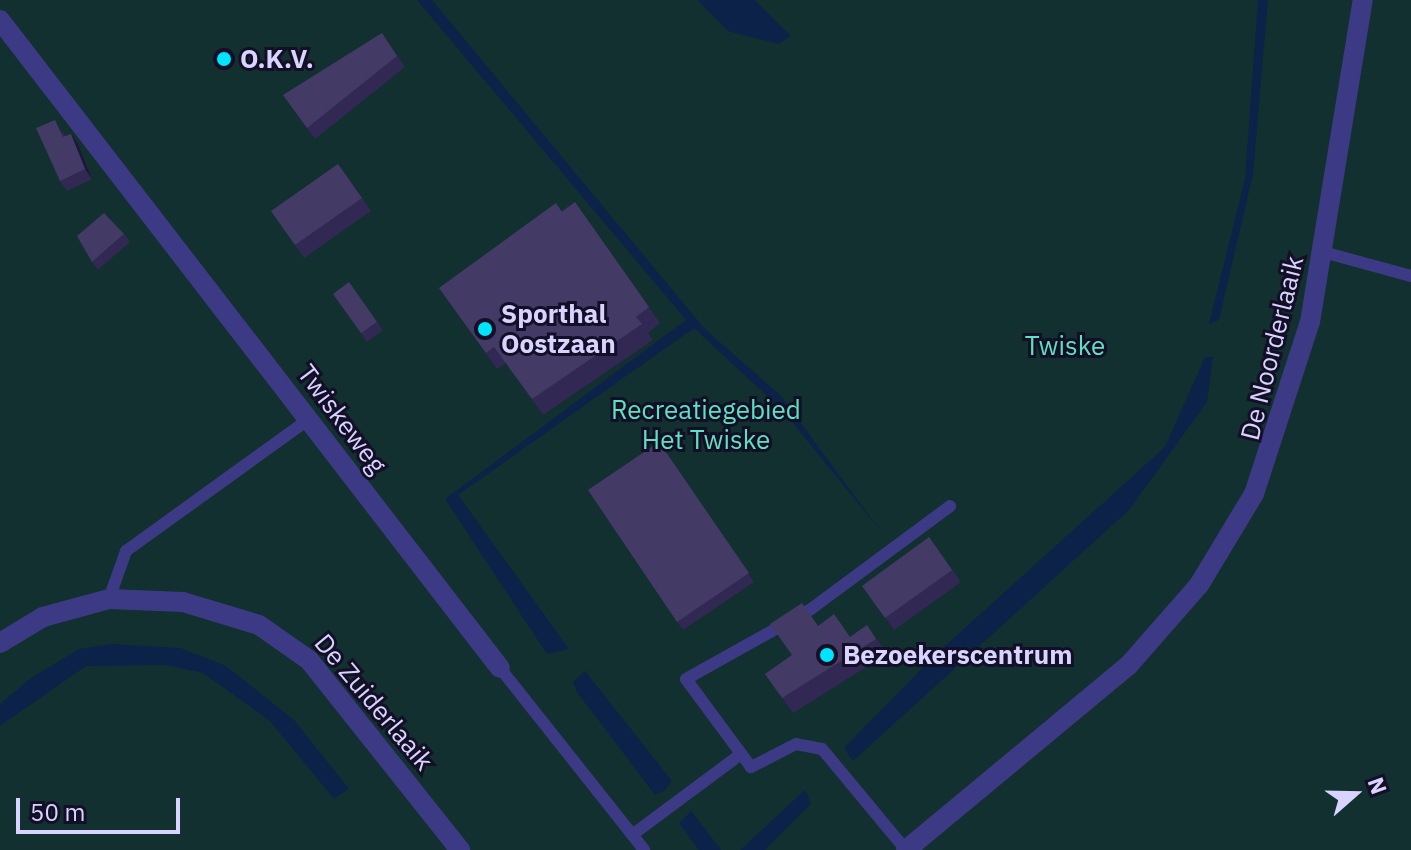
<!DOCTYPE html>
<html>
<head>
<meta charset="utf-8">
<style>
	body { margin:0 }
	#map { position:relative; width:1411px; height:850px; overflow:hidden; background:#130f26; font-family:"IBM Plex Sans",sans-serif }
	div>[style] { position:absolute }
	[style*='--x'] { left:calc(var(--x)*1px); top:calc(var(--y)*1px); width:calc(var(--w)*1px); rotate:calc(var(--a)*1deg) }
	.green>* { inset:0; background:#12302f }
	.water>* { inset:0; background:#0c2248 }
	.service>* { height:12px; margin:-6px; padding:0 6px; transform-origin:6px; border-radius:6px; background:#3d3a85 }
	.minor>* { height:20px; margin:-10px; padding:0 10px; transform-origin:10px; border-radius:10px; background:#3d3a85 }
	.wall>* { inset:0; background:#312854 }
	.shaded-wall>* { inset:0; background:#1d163a }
	.building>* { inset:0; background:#433a66 }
	.dots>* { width:22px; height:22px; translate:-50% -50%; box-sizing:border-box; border:4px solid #130f26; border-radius:50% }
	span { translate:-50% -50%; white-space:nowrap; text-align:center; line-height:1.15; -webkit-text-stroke:6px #130f26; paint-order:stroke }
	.poi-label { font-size:26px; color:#d9d4ff; font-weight:700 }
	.left { translate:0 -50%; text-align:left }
	.park-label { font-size:26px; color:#5fe0c0 }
	.street-label { font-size:26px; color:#d9d4ff }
	.north { position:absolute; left:1315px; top:754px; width:80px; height:80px; -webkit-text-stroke:6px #130f26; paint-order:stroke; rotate:70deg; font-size:22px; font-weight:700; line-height:32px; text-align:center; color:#d9d4ff }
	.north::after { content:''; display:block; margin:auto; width:28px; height:36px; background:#d9d4ff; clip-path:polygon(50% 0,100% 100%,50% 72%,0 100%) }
	.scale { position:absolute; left:16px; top:798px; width:164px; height:36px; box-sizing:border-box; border:4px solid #d9d4ff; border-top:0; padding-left:10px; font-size:24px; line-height:28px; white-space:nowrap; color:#d9d4ff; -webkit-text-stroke:6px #130f26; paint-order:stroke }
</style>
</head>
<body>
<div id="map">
	<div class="green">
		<div style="clip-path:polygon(0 0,1411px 0,1411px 850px,0 850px)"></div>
	</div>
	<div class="water">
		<div style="clip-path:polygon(417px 0,432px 0,704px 328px,781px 396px,879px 529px,783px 411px,694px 328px,458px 495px,569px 649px,547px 654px,445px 499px,686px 320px)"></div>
		<div style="clip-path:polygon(698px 0,755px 0,791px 36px,779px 44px,728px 31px)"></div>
		<div style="clip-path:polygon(1258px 0,1268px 0,1253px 174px,1219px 320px,1209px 324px,1245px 179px)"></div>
		<div style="clip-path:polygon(1205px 357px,1213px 357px,1207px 402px,1129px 510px,853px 761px,844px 748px,936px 654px,1165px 447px)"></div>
		<div style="clip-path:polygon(112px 644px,180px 648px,226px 666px,294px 720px,349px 789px,334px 799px,270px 721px,203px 673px,166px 665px,86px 666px,0 726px,0 704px,31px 678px,79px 649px)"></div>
		<div style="clip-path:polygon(585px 671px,672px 781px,665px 790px,655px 795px,577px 692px,573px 682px)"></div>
		<div style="clip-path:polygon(805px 790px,811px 804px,765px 850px,740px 850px)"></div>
		<div style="clip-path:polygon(691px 811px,706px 830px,721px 850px,699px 850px,679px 823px)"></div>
	</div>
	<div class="service">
		<div style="--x:1323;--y:252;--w:91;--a:15.3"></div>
		<div style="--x:109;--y:599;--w:51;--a:-70.5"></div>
		<div style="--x:126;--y:551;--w:226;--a:-35.8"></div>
		<div style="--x:500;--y:668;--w:232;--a:51.6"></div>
		<div style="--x:632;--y:835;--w:136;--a:-36.6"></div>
		<div style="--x:906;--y:850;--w:131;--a:-129.7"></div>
		<div style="--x:822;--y:749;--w:26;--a:-169"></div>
		<div style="--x:796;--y:744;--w:51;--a:152.9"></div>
		<div style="--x:751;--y:767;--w:109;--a:-126.5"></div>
		<div style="--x:686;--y:679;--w:143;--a:-29.2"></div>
		<div style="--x:811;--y:609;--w:173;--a:-36.5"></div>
	</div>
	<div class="minor">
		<div style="--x:0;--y:20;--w:818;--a:52.35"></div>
		<div style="--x:0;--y:643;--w:50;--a:-31.2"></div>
		<div style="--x:43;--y:617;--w:68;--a:-15.3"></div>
		<div style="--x:109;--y:599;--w:74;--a:2.3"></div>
		<div style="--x:183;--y:602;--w:79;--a:16.8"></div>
		<div style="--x:259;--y:625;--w:61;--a:35"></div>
		<div style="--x:309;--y:660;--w:243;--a:51.5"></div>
		<div style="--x:906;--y:850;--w:288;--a:-39.7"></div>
		<div style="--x:1128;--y:666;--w:108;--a:-48.8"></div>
		<div style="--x:1199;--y:585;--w:106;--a:-58.9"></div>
		<div style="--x:1254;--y:494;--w:181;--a:-72"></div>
		<div style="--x:1310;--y:322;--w:326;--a:-80.7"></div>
	</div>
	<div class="wall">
		<div style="clip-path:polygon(382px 33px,405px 67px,315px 139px,283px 95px)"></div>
		<div style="clip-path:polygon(62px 130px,65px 136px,78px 144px,92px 179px,67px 191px,60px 181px)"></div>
		<div style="clip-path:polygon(338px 164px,371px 211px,304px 258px,271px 211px)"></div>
		<div style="clip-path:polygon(575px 202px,660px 323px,648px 333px,653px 340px,543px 415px,506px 363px,497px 369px,439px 288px)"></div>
		<div style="clip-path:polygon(124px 234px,130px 242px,98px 270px,92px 262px)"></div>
		<div style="clip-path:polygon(349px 282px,383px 330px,367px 342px,333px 294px)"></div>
		<div style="clip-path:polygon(659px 442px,754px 582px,683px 630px,588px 490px)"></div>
		<div style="clip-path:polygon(929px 537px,961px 582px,894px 630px,862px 586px)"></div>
		<div style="clip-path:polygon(867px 625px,887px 654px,793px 713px,765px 674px,792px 655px,850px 637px)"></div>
	</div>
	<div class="shaded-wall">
		<div style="clip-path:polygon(71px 134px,78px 144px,92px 179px,85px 169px)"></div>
	</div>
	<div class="building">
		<div style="clip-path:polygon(382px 33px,397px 56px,307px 128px,283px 95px)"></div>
		<div style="clip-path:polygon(55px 120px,63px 137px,71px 134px,85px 169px,60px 181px,36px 128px)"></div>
		<div style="clip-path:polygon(338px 164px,362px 198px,295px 245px,271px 211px)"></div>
		<div style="clip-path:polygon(575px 202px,649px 307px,636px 317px,642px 324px,532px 399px,494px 347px,486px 353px,439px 288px,556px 203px,562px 212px)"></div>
		<div style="clip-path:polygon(104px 213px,124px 234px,92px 262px,77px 236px)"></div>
		<div style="clip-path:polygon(349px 282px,377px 322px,361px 333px,333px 294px)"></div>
		<div style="clip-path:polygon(659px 442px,749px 573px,677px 622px,588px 490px)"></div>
		<div style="clip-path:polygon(929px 537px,952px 570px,885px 618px,862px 586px)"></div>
		<div style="clip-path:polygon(802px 603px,818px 626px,834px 614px,850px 637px,867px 625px,876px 639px,782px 698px,765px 674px,792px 655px,770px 624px)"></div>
	</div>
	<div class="dots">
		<div style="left:224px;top:59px;background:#00e5ff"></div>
		<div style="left:485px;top:329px;background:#00e5ff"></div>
		<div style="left:827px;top:655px;background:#00e5ff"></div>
	</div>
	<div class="poi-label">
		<span class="left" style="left:240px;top:59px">O.K.V.</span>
		<span class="left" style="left:501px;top:329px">Sporthal<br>Oostzaan</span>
		<span class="left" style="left:843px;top:655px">Bezoekerscentrum</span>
	</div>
	<div class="park-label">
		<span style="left:1065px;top:346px">Twiske</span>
		<span style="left:706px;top:425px">Recreatiegebied<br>Het Twiske</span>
	</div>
	<div class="street-label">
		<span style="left:1272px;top:348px;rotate:-76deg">De Noorderlaaik</span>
		<span style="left:342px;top:419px;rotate:53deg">Twiskeweg</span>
		<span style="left:374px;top:702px;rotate:50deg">De Zuiderlaaik</span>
	</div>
	<div class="north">N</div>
	<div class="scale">50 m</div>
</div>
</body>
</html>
